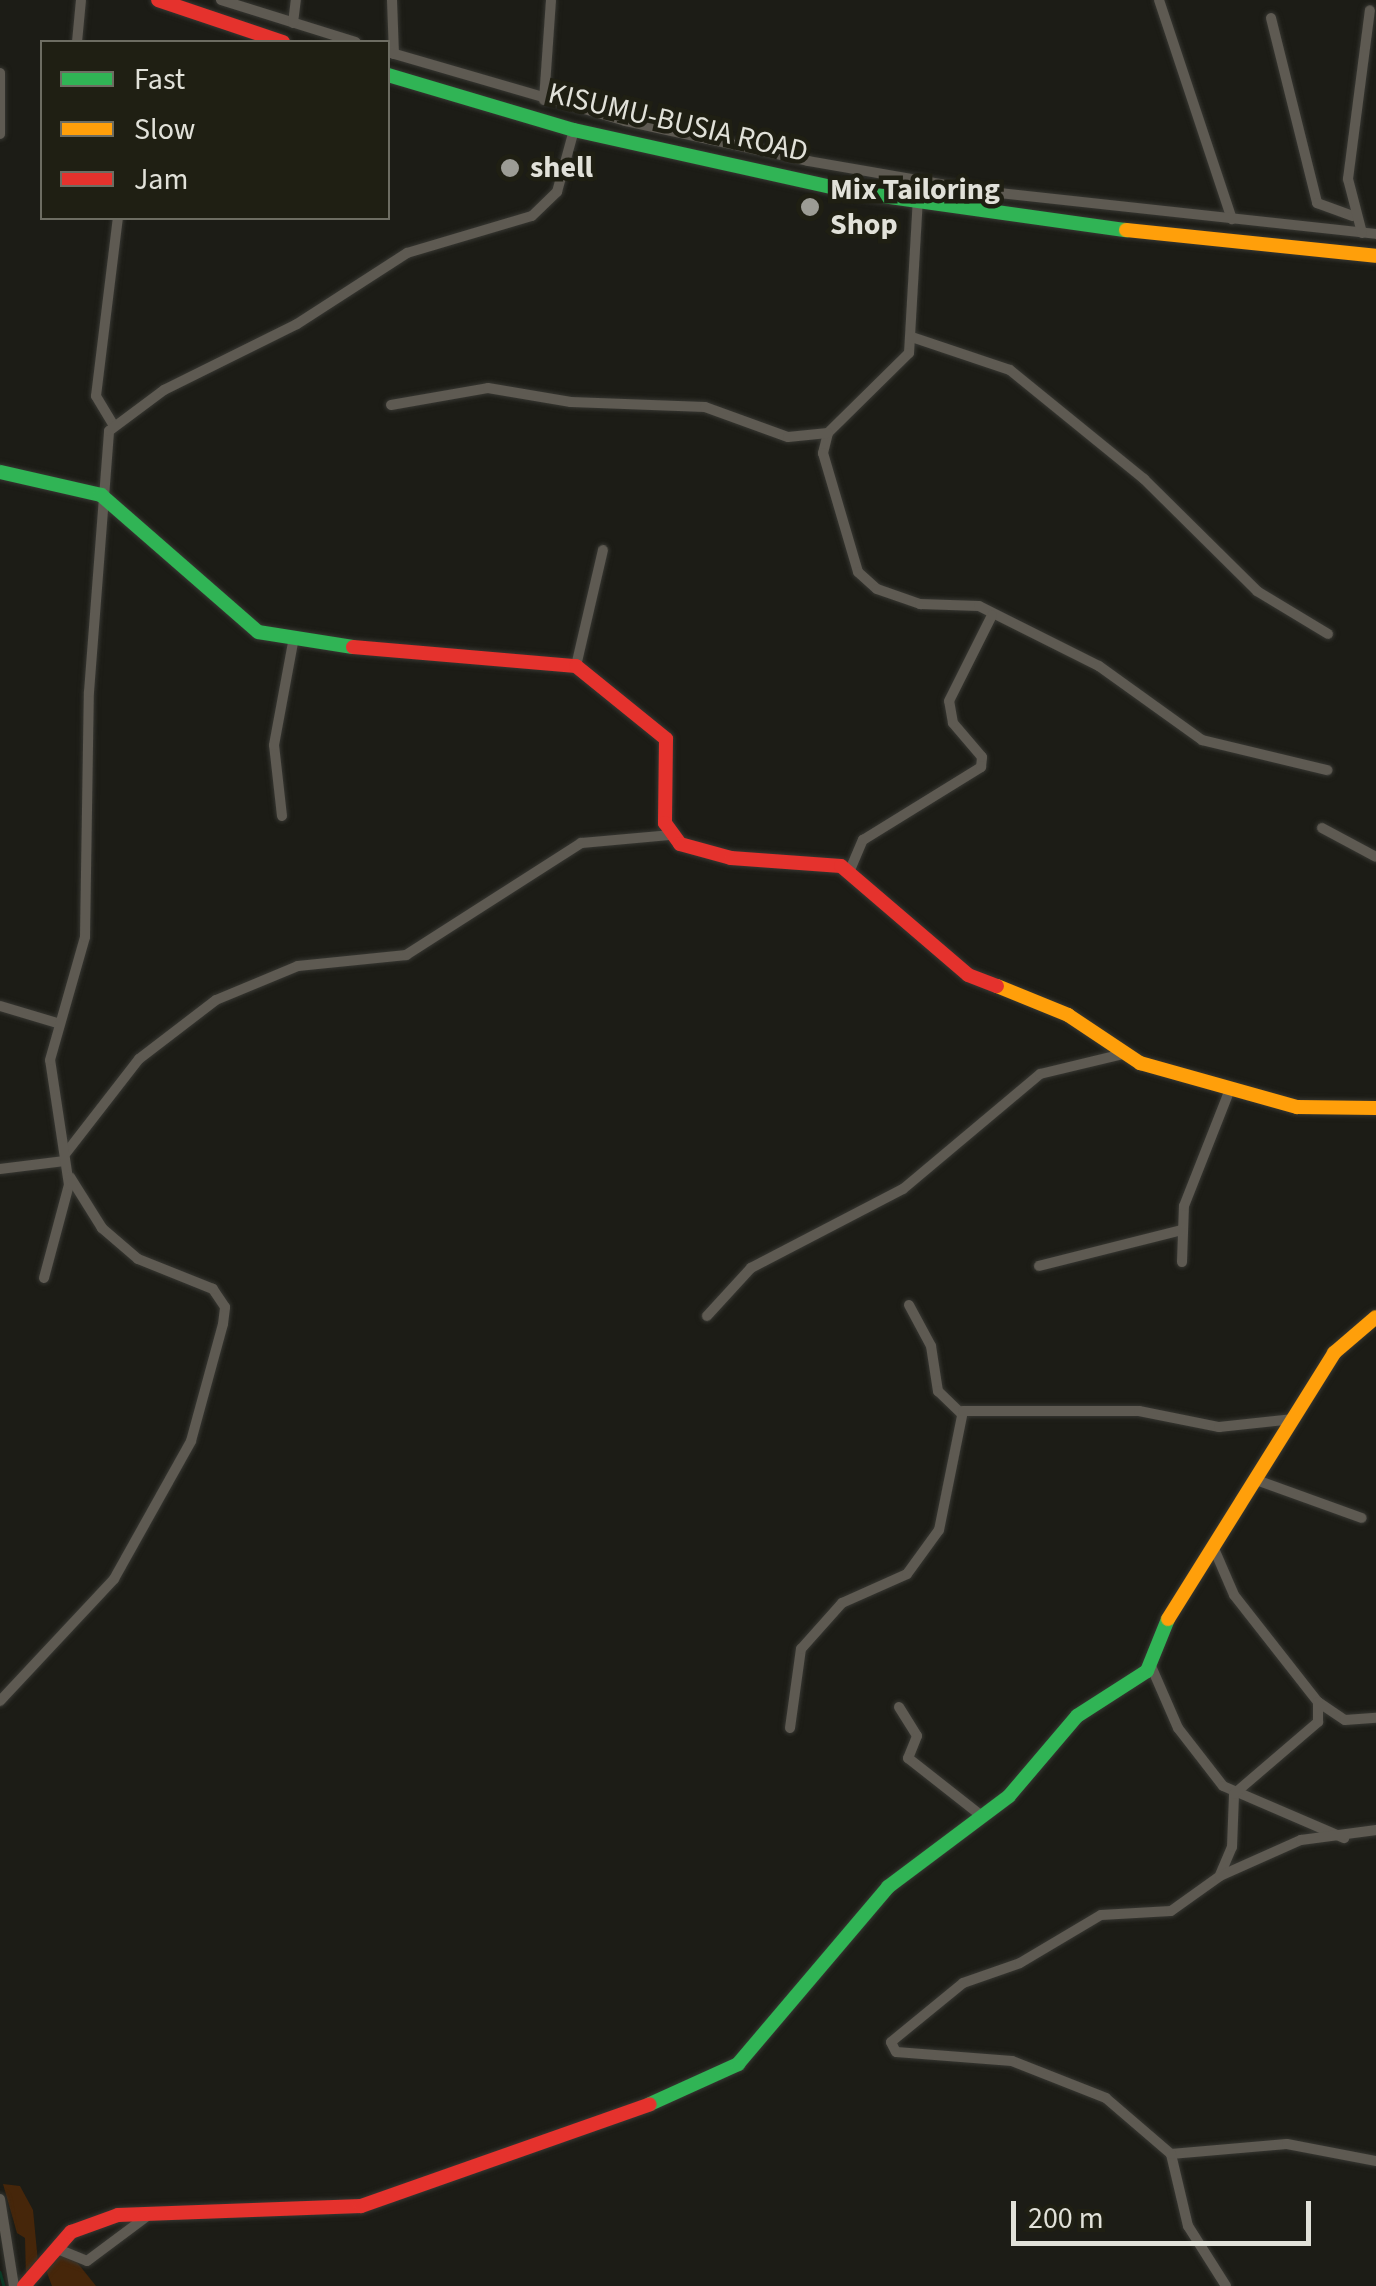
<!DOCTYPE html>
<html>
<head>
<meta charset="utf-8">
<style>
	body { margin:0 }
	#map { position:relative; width:1376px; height:2286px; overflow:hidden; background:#1c1c16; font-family:"Source Sans 3",sans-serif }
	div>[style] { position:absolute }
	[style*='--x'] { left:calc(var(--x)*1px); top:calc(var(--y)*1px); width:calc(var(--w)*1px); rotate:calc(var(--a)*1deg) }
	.green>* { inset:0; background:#46260a }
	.stream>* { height:2.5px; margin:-1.25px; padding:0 1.25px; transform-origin:1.25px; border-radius:1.25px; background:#0a3b26 }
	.roads { filter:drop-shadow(0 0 2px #373732) drop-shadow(0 0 2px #373732) }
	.street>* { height:10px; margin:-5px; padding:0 5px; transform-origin:5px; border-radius:5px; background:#5e5a52 }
	.fast>* { height:14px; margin:-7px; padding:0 7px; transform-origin:7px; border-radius:7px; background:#30b455 }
	.slow>* { height:14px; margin:-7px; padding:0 7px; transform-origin:7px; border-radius:7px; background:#ff9f0a }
	.jam>* { height:14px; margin:-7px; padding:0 7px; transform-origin:7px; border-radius:7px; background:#e5322d }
	.dots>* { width:28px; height:28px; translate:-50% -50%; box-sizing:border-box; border:5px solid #1f1f13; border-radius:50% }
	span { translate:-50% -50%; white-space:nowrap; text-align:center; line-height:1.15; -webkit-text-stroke:9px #1f1f13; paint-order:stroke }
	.street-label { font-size:30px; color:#e1e1d9 }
	.poi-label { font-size:30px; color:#e1e1d9; font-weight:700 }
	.left { translate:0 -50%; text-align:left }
	.legend { position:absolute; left:40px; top:40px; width:350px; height:180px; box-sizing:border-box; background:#1f1f13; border:2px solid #6d6d62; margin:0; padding:12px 18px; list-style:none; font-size:30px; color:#e1e1d9 }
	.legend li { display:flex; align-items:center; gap:20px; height:50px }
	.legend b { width:50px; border:2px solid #6d6d62 }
	.scale { position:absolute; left:1011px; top:2201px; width:300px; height:45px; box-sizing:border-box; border:5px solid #e1e1d9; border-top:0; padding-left:12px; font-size:30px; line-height:35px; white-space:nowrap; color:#e1e1d9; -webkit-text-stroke:8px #1f1f13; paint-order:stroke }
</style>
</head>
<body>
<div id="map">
	<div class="green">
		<div style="clip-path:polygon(3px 2184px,20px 2186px,33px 2210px,38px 2262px,26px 2277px,25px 2238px,17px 2233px)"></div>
		<div style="clip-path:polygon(63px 2252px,76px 2261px,96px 2286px,52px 2286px,46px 2270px)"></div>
	</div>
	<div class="stream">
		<div style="--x:0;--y:2272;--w:15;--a:74"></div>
	</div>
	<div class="roads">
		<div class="street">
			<div style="--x:221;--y:0;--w:141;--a:17.3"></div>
			<div style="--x:392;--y:0;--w:54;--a:87.9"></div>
			<div style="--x:1159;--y:0;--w:231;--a:71.6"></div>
			<div style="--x:1271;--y:18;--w:191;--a:76"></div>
			<div style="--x:1317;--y:203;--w:38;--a:20"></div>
			<div style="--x:293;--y:23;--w:23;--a:-83"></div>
			<div style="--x:77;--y:42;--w:42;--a:-84.6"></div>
			<div style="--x:388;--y:52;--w:247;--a:16.2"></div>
			<div style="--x:625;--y:121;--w:187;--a:12.3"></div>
			<div style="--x:808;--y:161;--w:176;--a:9.8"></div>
			<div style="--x:981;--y:191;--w:397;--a:6.2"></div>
			<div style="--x:0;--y:73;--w:61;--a:90"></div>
			<div style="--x:544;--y:100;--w:100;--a:-86"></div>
			<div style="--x:919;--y:180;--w:173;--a:93.3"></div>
			<div style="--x:909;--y:353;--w:114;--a:135.4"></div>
			<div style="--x:828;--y:433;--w:21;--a:104"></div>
			<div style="--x:823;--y:453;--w:124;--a:73.6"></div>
			<div style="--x:858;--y:572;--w:25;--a:42"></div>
			<div style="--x:877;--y:589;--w:46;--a:19.2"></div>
			<div style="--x:920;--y:604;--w:59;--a:1.9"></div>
			<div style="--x:979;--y:606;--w:134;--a:26.6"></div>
			<div style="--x:1099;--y:666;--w:127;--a:35.7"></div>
			<div style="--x:1202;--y:740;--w:129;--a:13.5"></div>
			<div style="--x:1362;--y:233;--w:56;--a:-104.5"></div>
			<div style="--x:1348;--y:179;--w:170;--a:-82.6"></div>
			<div style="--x:912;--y:337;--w:103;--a:18.6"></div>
			<div style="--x:1010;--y:370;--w:173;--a:39.1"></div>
			<div style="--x:1144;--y:479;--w:159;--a:44.7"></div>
			<div style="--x:1257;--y:591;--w:83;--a:31.2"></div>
			<div style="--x:391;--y:405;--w:98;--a:-9.9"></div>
			<div style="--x:488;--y:388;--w:84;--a:9.6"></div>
			<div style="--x:571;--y:402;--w:134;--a:2.1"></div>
			<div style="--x:705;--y:407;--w:88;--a:19.9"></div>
			<div style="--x:788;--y:437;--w:40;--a:-5.7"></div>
			<div style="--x:114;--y:426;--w:35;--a:-121"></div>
			<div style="--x:96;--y:396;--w:179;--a:-83"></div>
			<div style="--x:576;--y:666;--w:119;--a:-76.9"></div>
			<div style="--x:282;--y:816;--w:71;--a:-96.4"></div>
			<div style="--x:274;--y:745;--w:105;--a:-79.5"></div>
			<div style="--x:1322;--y:828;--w:61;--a:28.2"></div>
			<div style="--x:850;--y:870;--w:33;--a:-67"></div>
			<div style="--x:863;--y:840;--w:139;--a:-31.7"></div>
			<div style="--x:981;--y:767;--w:10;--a:-84"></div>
			<div style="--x:982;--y:757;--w:45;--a:-130.5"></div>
			<div style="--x:953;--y:723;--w:22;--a:-100"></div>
			<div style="--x:949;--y:701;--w:96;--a:-63.4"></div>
			<div style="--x:0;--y:1006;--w:59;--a:16.6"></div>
			<div style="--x:66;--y:1153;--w:119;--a:-52.2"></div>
			<div style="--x:139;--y:1059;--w:97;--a:-37.5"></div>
			<div style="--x:216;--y:1000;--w:89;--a:-22.5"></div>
			<div style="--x:298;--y:966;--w:109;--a:-5.8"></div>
			<div style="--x:406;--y:955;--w:208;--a:-32.6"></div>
			<div style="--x:581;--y:843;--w:89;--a:-5.1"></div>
			<div style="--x:0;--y:1169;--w:65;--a:-7"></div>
			<div style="--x:1182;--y:1262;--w:56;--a:-88"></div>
			<div style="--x:1184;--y:1206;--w:126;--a:-68.5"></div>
			<div style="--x:1039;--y:1266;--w:147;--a:-14.1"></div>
			<div style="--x:44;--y:1278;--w:96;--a:-75"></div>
			<div style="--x:69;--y:1185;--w:126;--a:-98.6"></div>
			<div style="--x:50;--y:1060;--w:128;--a:-74.1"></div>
			<div style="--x:85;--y:937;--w:245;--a:-89.1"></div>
			<div style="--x:89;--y:692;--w:262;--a:-85.6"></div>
			<div style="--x:109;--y:431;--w:69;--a:-36.7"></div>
			<div style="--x:164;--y:390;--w:148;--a:-26.4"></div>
			<div style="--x:297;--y:324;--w:131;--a:-32.8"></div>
			<div style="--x:407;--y:253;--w:130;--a:-16.5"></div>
			<div style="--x:532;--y:216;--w:35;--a:-44"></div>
			<div style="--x:557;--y:192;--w:64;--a:-74.7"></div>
			<div style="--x:909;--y:1305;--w:47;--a:61.8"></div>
			<div style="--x:931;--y:1346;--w:46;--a:81.2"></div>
			<div style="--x:938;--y:1391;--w:32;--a:44"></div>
			<div style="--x:707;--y:1316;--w:65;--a:-47.5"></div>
			<div style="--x:751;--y:1268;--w:171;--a:-27.5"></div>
			<div style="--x:903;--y:1189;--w:179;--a:-40"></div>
			<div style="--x:1040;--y:1074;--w:85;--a:-13.5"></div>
			<div style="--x:1259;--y:1481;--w:109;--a:19.8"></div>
			<div style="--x:1215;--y:1551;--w:48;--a:66.6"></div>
			<div style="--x:1234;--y:1595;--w:136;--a:51.9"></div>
			<div style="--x:1318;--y:1702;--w:32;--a:34"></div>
			<div style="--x:1345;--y:1720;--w:31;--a:-4"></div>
			<div style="--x:1151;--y:1666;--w:68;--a:66.5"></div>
			<div style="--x:1178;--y:1728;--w:73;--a:52.2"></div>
			<div style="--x:1223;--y:1786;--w:132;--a:23.3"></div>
			<div style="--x:0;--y:1701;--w:167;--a:-46.9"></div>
			<div style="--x:114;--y:1579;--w:158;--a:-60.8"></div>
			<div style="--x:191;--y:1441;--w:121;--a:-74.7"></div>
			<div style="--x:223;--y:1324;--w:17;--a:-83"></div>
			<div style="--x:225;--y:1307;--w:22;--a:-124"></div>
			<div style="--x:213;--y:1289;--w:81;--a:-158.2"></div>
			<div style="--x:138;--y:1259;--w:48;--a:-139.3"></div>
			<div style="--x:102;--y:1228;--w:60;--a:-122.1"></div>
			<div style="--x:899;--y:1707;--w:34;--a:58"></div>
			<div style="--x:917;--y:1736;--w:24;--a:112"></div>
			<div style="--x:908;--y:1758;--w:95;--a:38.2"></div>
			<div style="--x:790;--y:1728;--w:80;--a:-82.1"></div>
			<div style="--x:801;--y:1649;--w:62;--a:-48.3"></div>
			<div style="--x:842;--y:1603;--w:71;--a:-24"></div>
			<div style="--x:907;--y:1574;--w:54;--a:-54"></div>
			<div style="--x:939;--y:1530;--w:121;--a:-78.6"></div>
			<div style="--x:963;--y:1411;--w:176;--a:0"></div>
			<div style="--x:1139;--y:1411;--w:82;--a:11.3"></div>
			<div style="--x:1219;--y:1427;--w:75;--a:-6.1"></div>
			<div style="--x:1220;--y:1875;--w:30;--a:-67"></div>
			<div style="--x:1232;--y:1847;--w:53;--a:-87.8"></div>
			<div style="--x:1234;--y:1794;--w:111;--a:-40.6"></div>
			<div style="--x:1318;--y:1722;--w:20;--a:-90"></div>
			<div style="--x:1171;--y:2154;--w:116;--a:-4.9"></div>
			<div style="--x:1287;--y:2144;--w:91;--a:10.8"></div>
			<div style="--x:0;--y:2199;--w:88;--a:80.9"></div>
			<div style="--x:60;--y:2250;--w:29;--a:22"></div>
			<div style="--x:87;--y:2261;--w:79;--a:-36.7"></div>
			<div style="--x:1226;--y:2286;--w:71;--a:-122.3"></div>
			<div style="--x:1188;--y:2226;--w:74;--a:-103.3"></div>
			<div style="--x:1171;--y:2154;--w:86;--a:-139.3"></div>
			<div style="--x:1106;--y:2098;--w:101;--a:-158.5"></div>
			<div style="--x:1012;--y:2061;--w:116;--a:-175.6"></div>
			<div style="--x:896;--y:2052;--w:11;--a:-117"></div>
			<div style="--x:891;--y:2042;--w:93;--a:-39.3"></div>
			<div style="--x:963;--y:1983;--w:60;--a:-19.3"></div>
			<div style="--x:1020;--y:1963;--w:94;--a:-30.7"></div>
			<div style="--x:1101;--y:1915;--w:70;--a:-3.3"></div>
			<div style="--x:1171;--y:1911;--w:60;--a:-35.5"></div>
			<div style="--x:1220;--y:1876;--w:89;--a:-24"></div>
			<div style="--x:1301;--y:1840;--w:76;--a:-7.6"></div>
		</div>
		<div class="fast">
			<div style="--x:388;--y:75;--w:194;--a:16.5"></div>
			<div style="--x:574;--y:130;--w:287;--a:12.5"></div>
			<div style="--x:854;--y:192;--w:275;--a:8"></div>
			<div style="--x:0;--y:472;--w:104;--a:12.8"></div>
			<div style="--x:101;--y:495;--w:208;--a:41.1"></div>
			<div style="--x:258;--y:632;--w:96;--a:9"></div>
			<div style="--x:650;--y:2104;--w:97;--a:-24.4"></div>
			<div style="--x:738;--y:2064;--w:232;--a:-49.7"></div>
			<div style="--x:888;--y:1887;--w:151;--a:-36.9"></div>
			<div style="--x:1009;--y:1796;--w:105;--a:-49.6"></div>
			<div style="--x:1077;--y:1716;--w:83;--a:-32.7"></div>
			<div style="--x:1147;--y:1671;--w:56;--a:-68"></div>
		</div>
		<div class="slow">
			<div style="--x:1126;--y:230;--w:251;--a:5.9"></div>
			<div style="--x:997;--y:986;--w:77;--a:22.2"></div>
			<div style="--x:1068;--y:1015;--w:87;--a:33.7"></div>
			<div style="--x:1140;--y:1063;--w:163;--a:15.7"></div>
			<div style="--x:1297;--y:1107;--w:79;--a:0.7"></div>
			<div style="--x:1168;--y:1619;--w:314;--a:-58"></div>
			<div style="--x:1334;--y:1353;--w:55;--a:-40.6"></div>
		</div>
		<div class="jam">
			<div style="--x:158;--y:0;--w:132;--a:18.6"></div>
			<div style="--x:353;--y:647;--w:224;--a:4.9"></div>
			<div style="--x:576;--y:666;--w:116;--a:39"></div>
			<div style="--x:666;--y:739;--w:84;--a:90.7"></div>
			<div style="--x:665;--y:823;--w:26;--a:54"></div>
			<div style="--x:680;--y:844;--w:53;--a:15.4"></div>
			<div style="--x:731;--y:858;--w:110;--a:4.2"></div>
			<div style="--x:841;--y:866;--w:167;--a:40.6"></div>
			<div style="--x:968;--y:975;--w:31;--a:21"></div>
			<div style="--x:24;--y:2286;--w:72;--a:-49"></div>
			<div style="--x:71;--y:2232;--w:50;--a:-19.9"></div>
			<div style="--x:118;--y:2215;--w:243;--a:-2.1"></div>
			<div style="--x:361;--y:2206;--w:306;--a:-19.4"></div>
		</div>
	</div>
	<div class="dots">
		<div style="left:510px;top:168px;background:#9c9c95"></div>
		<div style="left:810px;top:207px;background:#9c9c95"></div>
	</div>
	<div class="street-label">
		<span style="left:678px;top:123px;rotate:13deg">KISUMU-BUSIA ROAD</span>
	</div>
	<div class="poi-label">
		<span class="left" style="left:530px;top:168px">shell</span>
		<span class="left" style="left:830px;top:207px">Mix Tailoring<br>Shop</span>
	</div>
	<ul class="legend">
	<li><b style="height:12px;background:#30b455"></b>Fast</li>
	<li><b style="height:12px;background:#ff9f0a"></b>Slow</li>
	<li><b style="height:12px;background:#e5322d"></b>Jam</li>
	</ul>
	<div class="scale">200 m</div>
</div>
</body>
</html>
